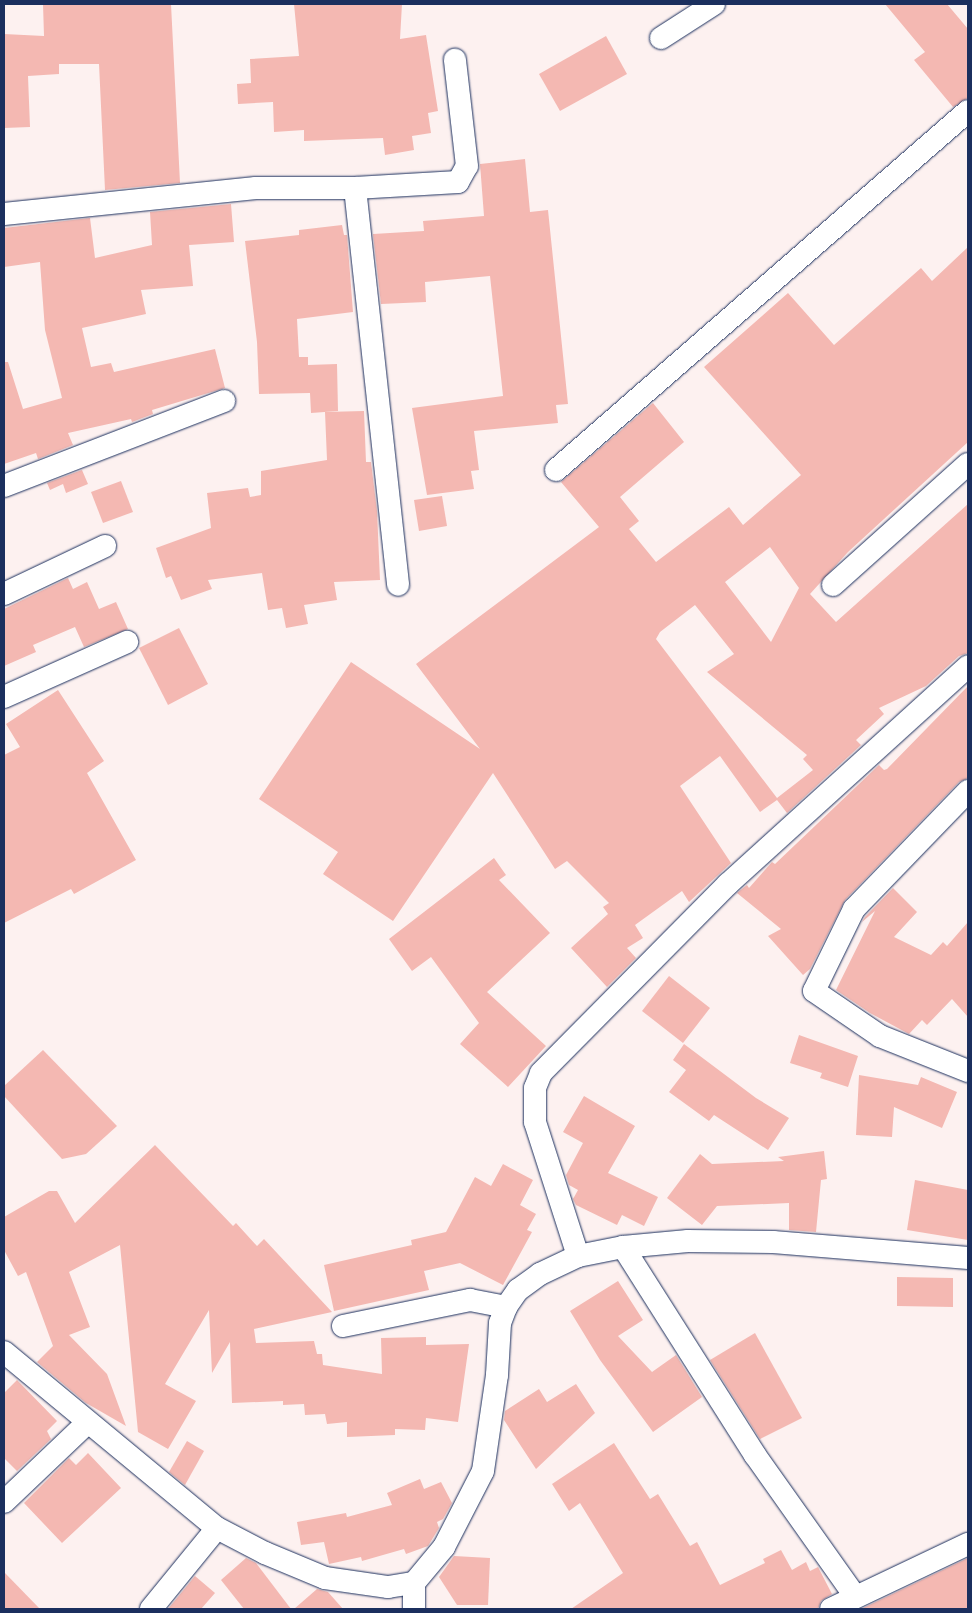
<!DOCTYPE html>
<html>
<head>
<meta charset="utf-8">
<style>
	body { margin:0 }
	#map { position:relative; width:972px; height:1613px; overflow:hidden; background:#fdf1f0; font-family:Pangolin,sans-serif }
	div>[style] { position:absolute }
	[style*='--x'] { left:calc(var(--x)*1px); top:calc(var(--y)*1px); width:calc(var(--w)*1px); rotate:calc(var(--a)*1deg) }
	.building>* { inset:0; background:#f4b8b2 }
	.roads { filter:drop-shadow(0 0 1px #1b2f5e) drop-shadow(0 0 1px #1b2f5e) }
	.minor>* { height:22px; margin:-11px; padding:0 11px; transform-origin:11px; border-radius:11px; background:#fff }
	span { translate:-50% -50%; white-space:nowrap; text-align:center; line-height:1.15; -webkit-text-stroke:4.5px #fff; paint-order:stroke }
	.frame { position:absolute; inset:0; border:5px solid #1b2f5e; pointer-events:none }
</style>
</head>
<body>
<div id="map">
	<div class="building">
		<div style="clip-path:polygon(43px 4px,171px 4px,180px 183px,105px 190px,99px 64px,59px 64px,59px 74px,28px 76px,30px 127px,4px 128px,4px 34px,44px 36px)"></div>
		<div style="clip-path:polygon(294px 4px,402px 4px,400px 39px,426px 35px,438px 111px,428px 113px,431px 133px,412px 136px,414px 150px,385px 155px,383px 138px,304px 141px,304px 130px,274px 132px,273px 102px,238px 104px,237px 84px,251px 83px,250px 59px,299px 56px)"></div>
		<div style="clip-path:polygon(885px 4px,947px 4px,968px 29px,968px 98px,953px 107px,914px 60px,925px 52px)"></div>
		<div style="clip-path:polygon(606px 36px,627px 74px,560px 111px,539px 74px)"></div>
		<div style="clip-path:polygon(525px 159px,530px 212px,548px 210px,568px 404px,556px 405px,558px 423px,474px 431px,479px 470px,471px 471px,474px 489px,427px 495px,412px 408px,503px 396px,490px 276px,425px 282px,426px 302px,381px 304px,373px 234px,424px 231px,423px 221px,484px 216px,480px 164px)"></div>
		<div style="clip-path:polygon(231px 204px,234px 242px,189px 245px,193px 286px,141px 290px,146px 314px,82px 328px,91px 367px,111px 363px,114px 372px,215px 349px,225px 388px,152px 410px,153px 414px,132px 422px,131px 419px,68px 433px,73px 445px,38px 459px,36px 453px,4px 464px,4px 362px,8px 362px,23px 409px,62px 398px,45px 330px,40px 262px,4px 267px,4px 228px,90px 218px,95px 258px,152px 245px,150px 212px)"></div>
		<div style="clip-path:polygon(342px 225px,344px 235px,347px 235px,353px 312px,297px 319px,299px 357px,308px 357px,308px 365px,337px 364px,338px 411px,311px 413px,310px 393px,259px 394px,257px 342px,245px 241px,299px 235px,299px 230px)"></div>
		<div style="clip-path:polygon(evenodd,968px 247px,968px 442px,848px 552px,810px 594px,836px 622px,968px 504px,968px 653px,959px 656px,926px 686px,879px 708px,884px 714px,856px 740px,861px 745px,787px 813px,777px 800px,760px 812px,720px 756px,680px 786px,731px 863px,689px 902px,682px 891px,635px 925px,643px 938px,627px 948px,636px 958px,607px 987px,571px 948px,608px 914px,603px 907px,609px 903px,567px 861px,555px 869px,493px 773px,393px 921px,323px 874px,338px 852px,259px 799px,351px 662px,480px 749px,416px 664px,599px 527px,561px 482px,653px 403px,684px 442px,620px 497px,639px 521px,629px 529px,656px 562px,729px 507px,743px 525px,801px 475px,704px 367px,788px 293px,834px 345px,921px 268px,932px 281px,968px 247px,770px 547px,799px 588px,771px 642px,725px 582px,770px 547px,968px 247px,695px 605px,734px 654px,707px 672px,807px 755px,803px 759px,813px 770px,777px 798px,656px 639px,660px 632px,695px 605px)"></div>
		<div style="clip-path:polygon(364px 411px,366px 462px,371px 462px,377px 511px,380px 580px,334px 582px,337px 600px,304px 605px,308px 624px,286px 628px,282px 608px,268px 610px,262px 573px,208px 580px,212px 589px,181px 600px,171px 576px,166px 578px,156px 548px,211px 528px,207px 493px,248px 488px,250px 497px,261px 495px,261px 471px,327px 460px,325px 412px)"></div>
		<div style="clip-path:polygon(82px 470px,88px 484px,66px 493px,63px 484px,50px 490px,47px 483px)"></div>
		<div style="clip-path:polygon(121px 481px,133px 512px,103px 523px,91px 492px)"></div>
		<div style="clip-path:polygon(442px 496px,447px 526px,419px 531px,414px 500px)"></div>
		<div style="clip-path:polygon(68px 578px,73px 589px,87px 582px,99px 609px,116px 602px,128px 629px,84px 647px,75px 627px,33px 645px,36px 652px,4px 666px,4px 609px)"></div>
		<div style="clip-path:polygon(179px 628px,208px 684px,168px 705px,139px 648px)"></div>
		<div style="clip-path:polygon(968px 686px,968px 778px,959px 782px,845px 900px,810px 969px,803px 975px,768px 936px,781px 929px,737px 893px,747px 885px,749px 888px,772px 862px,775px 864px,879px 765px,884px 770px,887px 769px)"></div>
		<div style="clip-path:polygon(58px 690px,104px 761px,87px 773px,136px 860px,74px 894px,71px 889px,4px 923px,4px 755px,20px 747px,6px 724px)"></div>
		<div style="clip-path:polygon(494px 858px,506px 875px,499px 880px,550px 933px,487px 992px,546px 1046px,508px 1087px,460px 1044px,479px 1023px,431px 957px,412px 971px,389px 939px)"></div>
		<div style="clip-path:polygon(893px 888px,917px 912px,894px 937px,931px 955px,943px 942px,947px 946px,968px 922px,968px 1017px,952px 999px,927px 1025px,922px 1020px,909px 1034px,870px 1013px,836px 990px,875px 911px,862px 922px,865px 917px)"></div>
		<div style="clip-path:polygon(669px 976px,710px 1008px,683px 1043px,642px 1011px)"></div>
		<div style="clip-path:polygon(799px 1035px,858px 1056px,848px 1087px,820px 1078px,822px 1073px,790px 1063px)"></div>
		<div style="clip-path:polygon(684px 1044px,756px 1098px,789px 1118px,768px 1150px,714px 1115px,709px 1121px,669px 1092px,686px 1070px,673px 1060px)"></div>
		<div style="clip-path:polygon(43px 1050px,117px 1126px,86px 1154px,62px 1159px,4px 1096px,4px 1086px)"></div>
		<div style="clip-path:polygon(859px 1075px,918px 1085px,921px 1077px,957px 1092px,942px 1128px,894px 1107px,892px 1137px,856px 1135px)"></div>
		<div style="clip-path:polygon(584px 1096px,635px 1126px,608px 1173px,658px 1197px,644px 1226px,622px 1215px,617px 1225px,576px 1205px,573px 1199px,578px 1190px,569px 1185px,566px 1175px,583px 1143px,563px 1132px)"></div>
		<div style="clip-path:polygon(155px 1145px,233px 1226px,236px 1223px,257px 1246px,264px 1239px,332px 1312px,254px 1329px,256px 1343px,314px 1341px,317px 1354px,322px 1354px,323px 1365px,382px 1374px,381px 1338px,426px 1337px,426px 1345px,469px 1344px,458px 1422px,426px 1418px,425px 1430px,395px 1429px,395px 1435px,347px 1437px,347px 1422px,327px 1424px,325px 1414px,305px 1415px,304px 1404px,283px 1405px,283px 1401px,232px 1403px,230px 1342px,212px 1373px,209px 1310px,165px 1384px,196px 1401px,168px 1449px,138px 1432px,120px 1245px,69px 1272px,90px 1327px,69px 1335px,107px 1374px,126px 1426px,86px 1403px,37px 1362px,53px 1346px,26px 1272px,18px 1276px,4px 1250px,4px 1217px,49px 1191px,57px 1191px,75px 1223px)"></div>
		<div style="clip-path:polygon(824px 1151px,827px 1179px,821px 1180px,816px 1232px,789px 1230px,789px 1203px,717px 1206px,702px 1225px,667px 1198px,700px 1154px,712px 1164px,784px 1161px,778px 1157px)"></div>
		<div style="clip-path:polygon(503px 1164px,533px 1180px,520px 1205px,536px 1214px,527px 1230px,532px 1232px,503px 1285px,460px 1263px,424px 1271px,429px 1290px,334px 1311px,324px 1265px,412px 1245px,411px 1240px,446px 1232px,475px 1177px,491px 1186px)"></div>
		<div style="clip-path:polygon(915px 1180px,968px 1190px,968px 1240px,907px 1230px)"></div>
		<div style="clip-path:polygon(897px 1277px,953px 1278px,953px 1307px,897px 1306px)"></div>
		<div style="clip-path:polygon(618px 1281px,643px 1320px,618px 1336px,652px 1372px,676px 1355px,702px 1397px,653px 1432px,600px 1360px,570px 1311px)"></div>
		<div style="clip-path:polygon(755px 1333px,802px 1418px,760px 1439px,710px 1360px)"></div>
		<div style="clip-path:polygon(17px 1380px,57px 1421px,47px 1431px,51px 1439px,17px 1471px,4px 1458px,4px 1393px)"></div>
		<div style="clip-path:polygon(576px 1384px,595px 1413px,536px 1469px,504px 1420px,505px 1411px,539px 1389px,547px 1402px)"></div>
		<div style="clip-path:polygon(187px 1441px,204px 1451px,185px 1485px,169px 1472px)"></div>
		<div style="clip-path:polygon(614px 1443px,650px 1499px,658px 1494px,690px 1546px,697px 1542px,720px 1585px,765px 1563px,763px 1559px,781px 1550px,792px 1570px,806px 1562px,810px 1571px,818px 1567px,832px 1594px,821px 1601px,818px 1609px,571px 1609px,623px 1573px,580px 1503px,569px 1511px,552px 1484px)"></div>
		<div style="clip-path:polygon(88px 1453px,121px 1488px,62px 1543px,24px 1503px,69px 1458px,76px 1465px)"></div>
		<div style="clip-path:polygon(420px 1479px,424px 1489px,441px 1482px,452px 1503px,443px 1519px,437px 1522px,439px 1528px,428px 1546px,406px 1554px,404px 1549px,362px 1561px,361px 1557px,329px 1564px,324px 1542px,301px 1545px,297px 1522px,346px 1513px,347px 1517px,392px 1505px,387px 1493px)"></div>
		<div style="clip-path:polygon(454px 1556px,490px 1558px,488px 1605px,457px 1605px,439px 1577px)"></div>
		<div style="clip-path:polygon(246px 1558px,256px 1563px,291px 1609px,244px 1609px,221px 1580px)"></div>
		<div style="clip-path:polygon(968px 1558px,968px 1609px,861px 1609px)"></div>
		<div style="clip-path:polygon(4px 1572px,40px 1609px,4px 1609px)"></div>
		<div style="clip-path:polygon(195px 1576px,215px 1593px,201px 1609px,168px 1609px)"></div>
		<div style="clip-path:polygon(317px 1589px,328px 1592px,343px 1609px,294px 1609px)"></div>
	</div>
	<div class="roads">
		<div class="minor">
			<div style="--x:661;--y:38;--w:63;--a:-32.7"></div>
			<div style="--x:355;--y:188;--w:399;--a:83.8"></div>
			<div style="--x:4;--y:214;--w:253;--a:-5.9"></div>
			<div style="--x:256;--y:188;--w:99;--a:0"></div>
			<div style="--x:355;--y:188;--w:103;--a:-3.3"></div>
			<div style="--x:458;--y:182;--w:18;--a:-61"></div>
			<div style="--x:467;--y:166;--w:107;--a:-96.5"></div>
			<div style="--x:556;--y:470;--w:546;--a:-41.07"></div>
			<div style="--x:4;--y:486;--w:236;--a:-21.1"></div>
			<div style="--x:833;--y:585;--w:181;--a:-41.9"></div>
			<div style="--x:4;--y:594;--w:112;--a:-25.4"></div>
			<div style="--x:4;--y:697;--w:135;--a:-24.1"></div>
			<div style="--x:968;--y:791;--w:164;--a:134"></div>
			<div style="--x:854;--y:909;--w:91;--a:116"></div>
			<div style="--x:814;--y:991;--w:80;--a:34.3"></div>
			<div style="--x:880;--y:1036;--w:95;--a:21.7"></div>
			<div style="--x:623;--y:1247;--w:246;--a:57.6"></div>
			<div style="--x:755;--y:1455;--w:173;--a:54.7"></div>
			<div style="--x:578;--y:1256;--w:141;--a:-107.8"></div>
			<div style="--x:535;--y:1122;--w:34;--a:-90"></div>
			<div style="--x:535;--y:1088;--w:16;--a:-68"></div>
			<div style="--x:541;--y:1073;--w:266;--a:-45.3"></div>
			<div style="--x:728;--y:884;--w:324;--a:-42.2"></div>
			<div style="--x:343;--y:1326;--w:130;--a:-11.6"></div>
			<div style="--x:470;--y:1300;--w:37;--a:11"></div>
			<div style="--x:4;--y:1352;--w:276;--a:39.6"></div>
			<div style="--x:217;--y:1528;--w:54;--a:27.5"></div>
			<div style="--x:265;--y:1553;--w:65;--a:22.6"></div>
			<div style="--x:325;--y:1578;--w:64;--a:8.1"></div>
			<div style="--x:388;--y:1587;--w:26;--a:-9"></div>
			<div style="--x:414;--y:1583;--w:47;--a:-50.2"></div>
			<div style="--x:444;--y:1547;--w:85;--a:-62.8"></div>
			<div style="--x:483;--y:1471;--w:97;--a:-81.7"></div>
			<div style="--x:497;--y:1375;--w:52;--a:-86.7"></div>
			<div style="--x:500;--y:1323;--w:17;--a:-69"></div>
			<div style="--x:506;--y:1307;--w:21;--a:-55"></div>
			<div style="--x:518;--y:1290;--w:27;--a:-36"></div>
			<div style="--x:540;--y:1274;--w:42;--a:-25.3"></div>
			<div style="--x:578;--y:1256;--w:46;--a:-11.3"></div>
			<div style="--x:623;--y:1247;--w:65;--a:-5.3"></div>
			<div style="--x:688;--y:1241;--w:85;--a:0.7"></div>
			<div style="--x:773;--y:1242;--w:196;--a:4.7"></div>
			<div style="--x:4;--y:1502;--w:115;--a:-43.6"></div>
			<div style="--x:151;--y:1609;--w:104;--a:-50.8"></div>
			<div style="--x:414;--y:1609;--w:26;--a:-90"></div>
			<div style="--x:831;--y:1609;--w:152;--a:-25.4"></div>
		</div>
	</div>
	<div class="frame"></div>
</div>
</body>
</html>
